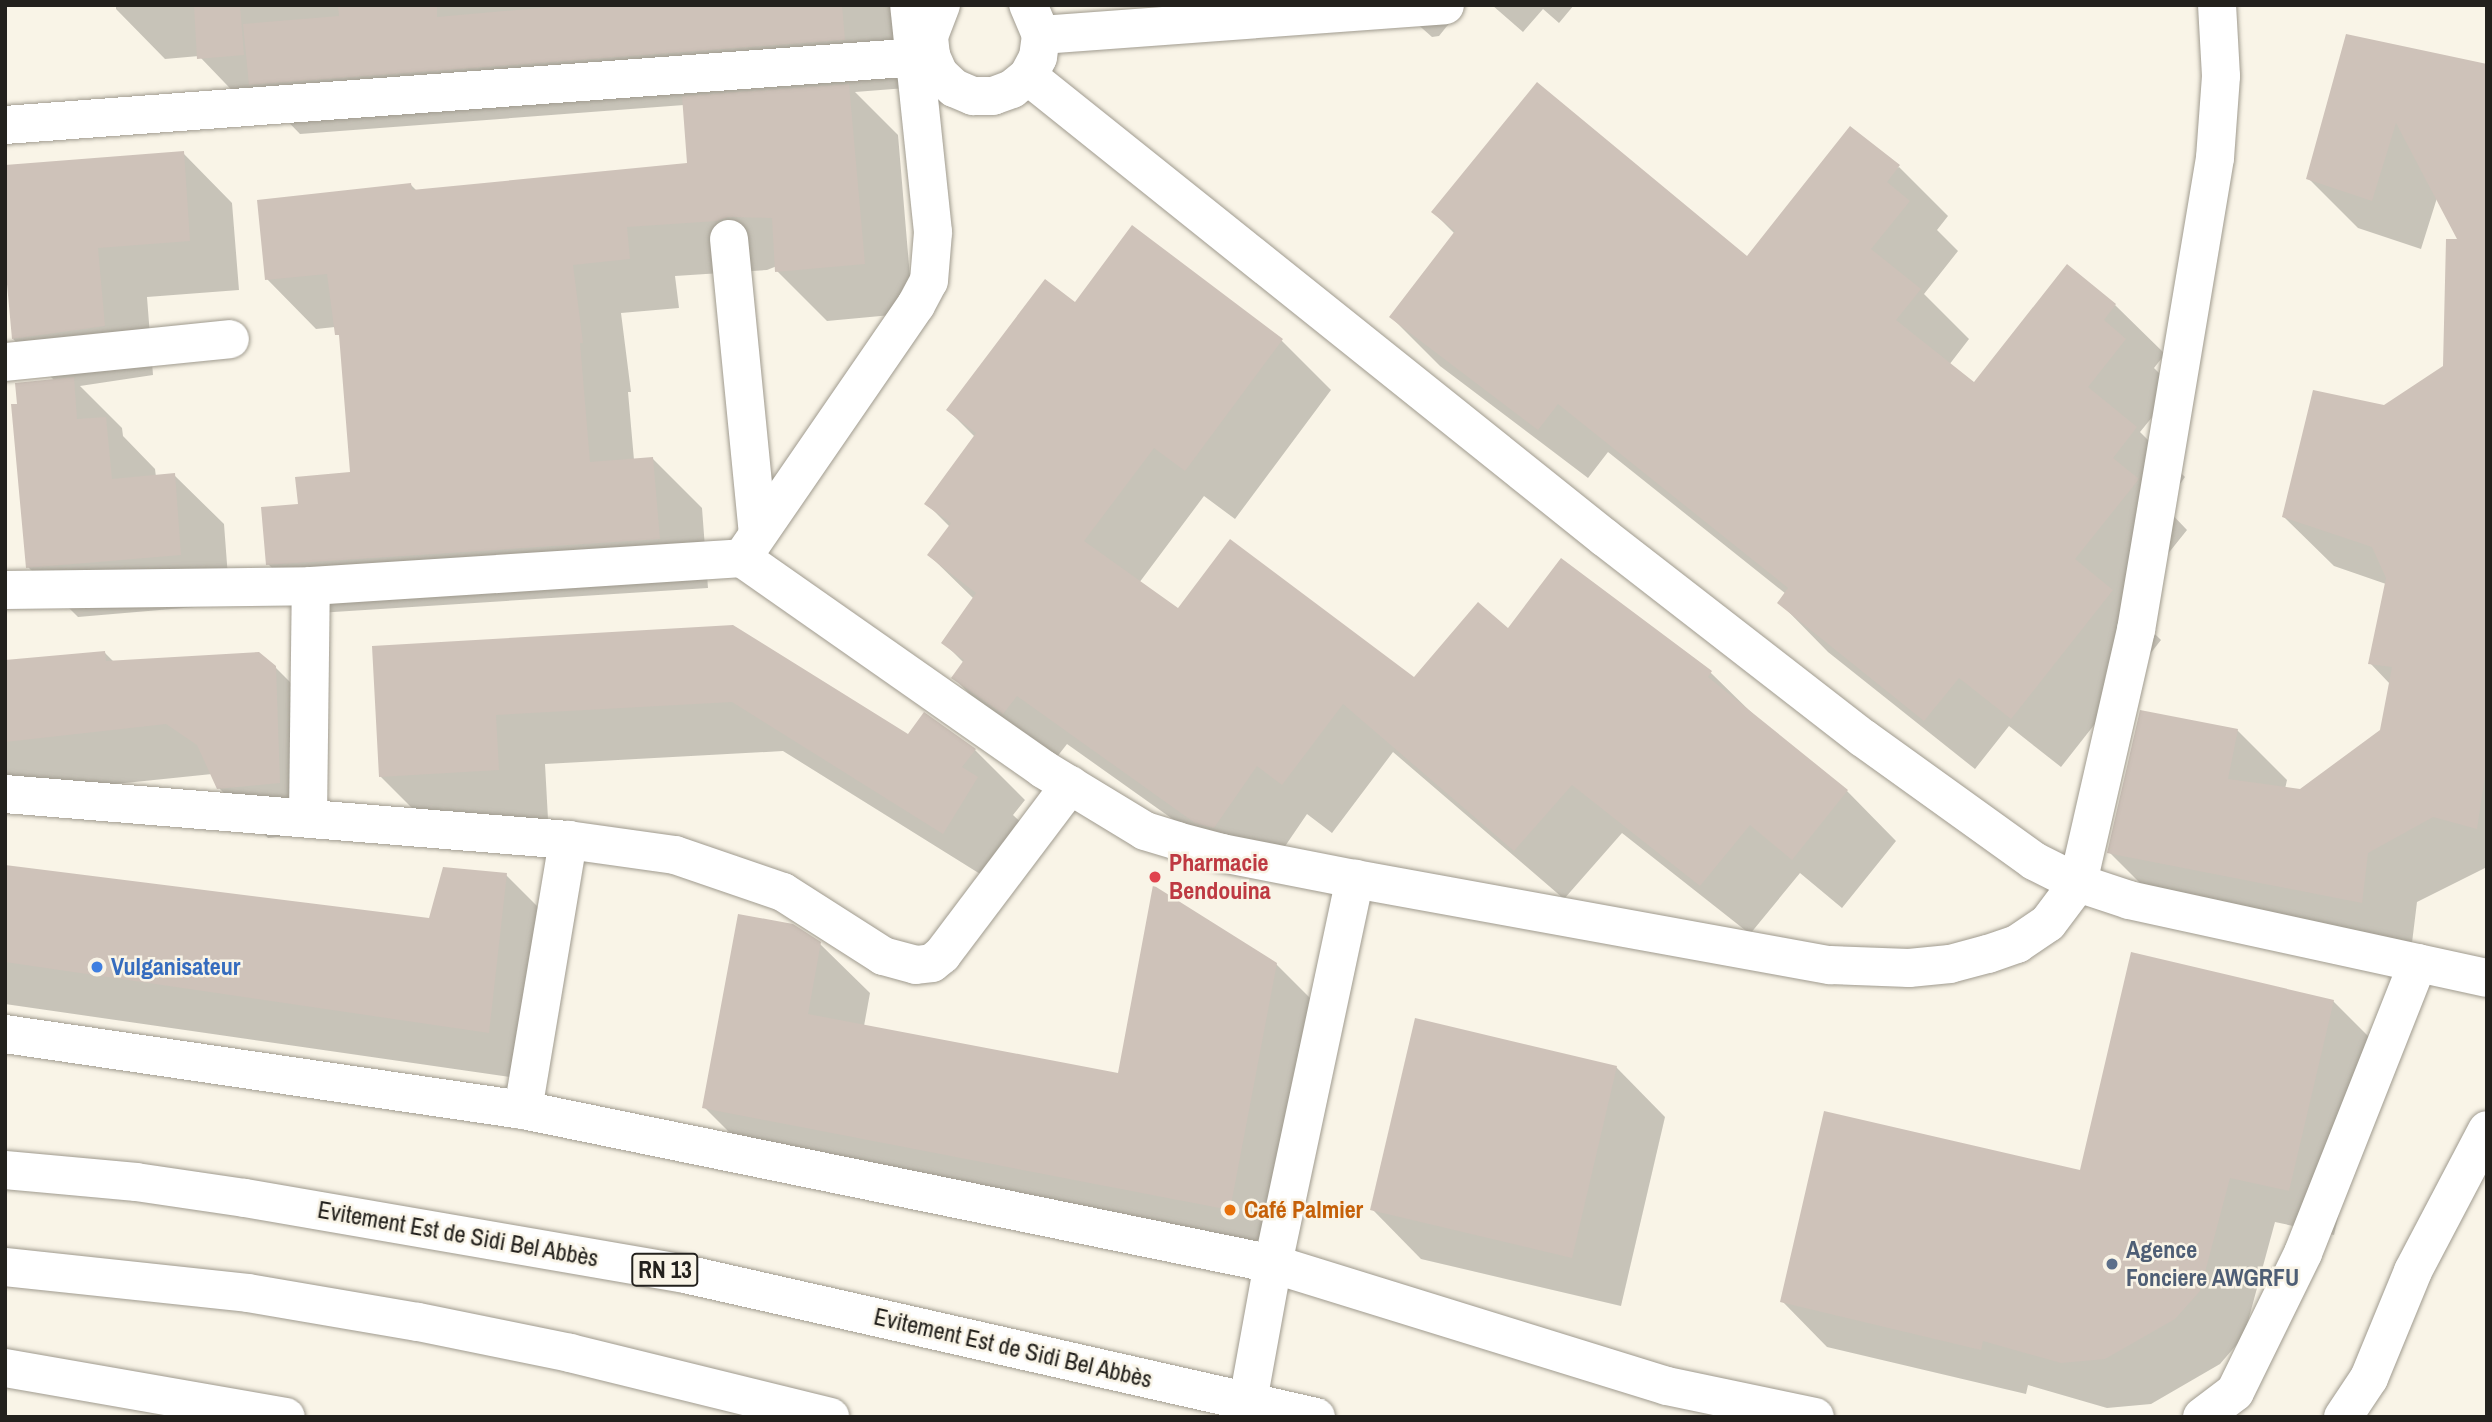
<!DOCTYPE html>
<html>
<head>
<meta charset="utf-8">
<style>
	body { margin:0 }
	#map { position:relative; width:2492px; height:1422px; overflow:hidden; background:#f9f4e7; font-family:"Archivo Narrow",sans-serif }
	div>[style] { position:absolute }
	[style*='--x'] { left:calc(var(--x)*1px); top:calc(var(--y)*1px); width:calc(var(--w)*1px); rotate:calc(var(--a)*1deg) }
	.shadow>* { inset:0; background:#0003 }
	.building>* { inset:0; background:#cec2b9 }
	.roads { filter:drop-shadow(0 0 2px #a09b8f) drop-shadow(0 0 2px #a09b8f) }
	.street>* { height:38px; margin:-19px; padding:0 19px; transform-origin:19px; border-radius:19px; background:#fff }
	.secondary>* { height:38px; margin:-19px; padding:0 19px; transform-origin:19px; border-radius:19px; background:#fff }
	.highway>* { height:38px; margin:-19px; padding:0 19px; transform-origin:19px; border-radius:19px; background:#fff }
	.dots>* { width:19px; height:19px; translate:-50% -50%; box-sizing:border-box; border:4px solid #f9f4e7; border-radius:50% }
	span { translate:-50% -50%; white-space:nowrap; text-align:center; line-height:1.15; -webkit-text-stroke:5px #f9f4e7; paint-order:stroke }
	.shield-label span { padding:2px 5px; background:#f9f4e7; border:2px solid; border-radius:5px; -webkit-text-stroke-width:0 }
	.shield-label { font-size:23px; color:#23211d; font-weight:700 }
	.health-label { font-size:24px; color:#be3a42; font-weight:700 }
	.left { translate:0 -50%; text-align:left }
	.shop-label { font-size:24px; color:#366cbe; font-weight:700 }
	.food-label { font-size:24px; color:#c56008; font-weight:700 }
	.street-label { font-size:24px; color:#23211d }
	.service-label { font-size:24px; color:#4e5e75; font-weight:700 }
	.frame { position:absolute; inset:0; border:7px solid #23211d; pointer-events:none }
</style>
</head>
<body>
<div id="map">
	<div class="shadow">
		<div style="clip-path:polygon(116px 5px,925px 5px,932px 86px,855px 92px,898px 135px,913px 313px,827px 321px,777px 271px,777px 266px,767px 270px,675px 276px,679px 308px,621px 313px,631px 392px,628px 392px,634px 460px,653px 459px,702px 508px,708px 588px,318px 613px,268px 564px,300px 506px,352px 473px,341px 339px,335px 327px,316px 329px,267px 279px,411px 185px,417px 191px,689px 165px,684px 105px,300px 134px,273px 106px,249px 108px,199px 56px,165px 59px,116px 9px)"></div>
		<div style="clip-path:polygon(1396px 5px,1464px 5px,1439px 36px,1432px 37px)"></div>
		<div style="clip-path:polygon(1492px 5px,1574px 5px,1559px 23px,1543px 9px,1523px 32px)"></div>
		<div style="clip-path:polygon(2487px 65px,2487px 867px,2417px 902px,2411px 951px,2159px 902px,2109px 852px,2237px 730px,2287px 780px,2285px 789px,2301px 791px,2382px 731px,2390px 684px,2370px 663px,2386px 584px,2334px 566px,2284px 517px,2385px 407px,2445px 366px,2467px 256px,2437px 198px,2421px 249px,2358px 228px,2308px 178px)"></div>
		<div style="clip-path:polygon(183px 153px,232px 203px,239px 290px,147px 297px,153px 375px,80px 386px,122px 428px,123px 436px,155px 469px,156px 477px,174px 475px,224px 524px,230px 604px,78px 617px,28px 567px,19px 406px,55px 381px,13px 339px)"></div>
		<div style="clip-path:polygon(1899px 167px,1948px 216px,1937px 230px,1958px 251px,1924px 294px,1969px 339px,1949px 365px,1974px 384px,2115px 305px,2165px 354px,2154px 368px,2175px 389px,2140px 432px,2185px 477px,2164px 506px,2187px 530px,2126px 606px,2161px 640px,2061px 767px,2009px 726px,1975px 769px,1828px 652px,1779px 602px,1786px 594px,1608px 452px,1588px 478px,1440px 366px,1391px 317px,1455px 234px,1433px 212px,1748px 258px)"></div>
		<div style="clip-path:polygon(1133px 227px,1282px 341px,1331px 390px,1235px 519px,1204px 496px,1139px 583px,1178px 611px,1414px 680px,1508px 631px,1711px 673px,1758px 719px,1847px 791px,1896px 841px,1842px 908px,1800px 873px,1750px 934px,1622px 833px,1564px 899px,1393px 752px,1332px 833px,1307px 814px,1264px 877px,1247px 872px,1067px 744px,1053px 762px,1002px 727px,953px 677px,964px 663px,943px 642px,974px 599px,929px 555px,950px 527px,927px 504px,975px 437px,948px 410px,1075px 304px)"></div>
		<div style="clip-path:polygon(732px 627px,908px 736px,925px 715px,975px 750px,1025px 800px,1013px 815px,1027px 828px,993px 882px,783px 751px,545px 764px,548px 819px,430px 826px,381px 777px,374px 648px)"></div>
		<div style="clip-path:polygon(105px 653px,114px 662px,275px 667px,325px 717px,328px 832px,268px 838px,219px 788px,212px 774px,9px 795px,5px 809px,5px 662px)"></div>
		<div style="clip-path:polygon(5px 867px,431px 920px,506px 875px,555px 924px,538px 1081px,5px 1004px)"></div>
		<div style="clip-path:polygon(820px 944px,870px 993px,864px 1026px,1119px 1075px,1276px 964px,1326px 1014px,1279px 1258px,754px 1157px,704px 1107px)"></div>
		<div style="clip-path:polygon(2333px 1001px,2378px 1046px,2334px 1235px,2275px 1222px,2244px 1336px,2220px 1364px,2151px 1404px,2107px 1408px,2028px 1385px,2026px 1394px,1827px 1347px,1782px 1301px,2082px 1172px)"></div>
		<div style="clip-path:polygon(1616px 1067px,1665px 1117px,1621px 1306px,1421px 1259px,1372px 1209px)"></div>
	</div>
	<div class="building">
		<div style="clip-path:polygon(194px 5px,240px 5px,244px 55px,197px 59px)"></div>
		<div style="clip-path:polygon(338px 5px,437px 5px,437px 17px,574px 5px,842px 5px,845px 40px,249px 85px,243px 24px,339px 16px)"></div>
		<div style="clip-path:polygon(2346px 34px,2487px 64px,2487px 763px,2477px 829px,2433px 817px,2368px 853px,2362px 903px,2107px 853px,2140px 710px,2238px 729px,2228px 779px,2300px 789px,2380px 730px,2392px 667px,2368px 664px,2386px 578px,2372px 547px,2282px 517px,2313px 390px,2384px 405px,2443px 366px,2446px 239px,2457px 239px,2396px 123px,2372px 201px,2306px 179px)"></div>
		<div style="clip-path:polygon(1537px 82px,1747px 256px,1850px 126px,1900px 165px,1887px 182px,1910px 201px,1871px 249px,1921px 289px,1896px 320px,1974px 382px,2067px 264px,2116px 304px,2104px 320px,2126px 339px,2088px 387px,2137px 427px,2113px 458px,2139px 479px,2075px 559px,2113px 590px,2011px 719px,1959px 678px,1924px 721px,1777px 603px,1788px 588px,1558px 404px,1538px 430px,1389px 317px,1455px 231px,1431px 212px)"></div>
		<div style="clip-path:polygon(849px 84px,865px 264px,775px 272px,772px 218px,728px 217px,717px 221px,627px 227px,630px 259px,573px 265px,583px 343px,580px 343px,590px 462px,653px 457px,660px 539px,266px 565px,261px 507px,298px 504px,295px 477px,350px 472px,339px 335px,335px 335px,327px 274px,265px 280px,257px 200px,411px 183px,412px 190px,687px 163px,682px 96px)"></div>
		<div style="clip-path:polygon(184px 151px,190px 241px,98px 248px,105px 326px,12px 339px,5px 262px,5px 165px)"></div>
		<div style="clip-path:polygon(1132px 225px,1283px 339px,1185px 471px,1154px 448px,1084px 541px,1178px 608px,1230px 539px,1414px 677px,1478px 602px,1508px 628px,1561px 558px,1712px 671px,1708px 677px,1848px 790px,1792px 860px,1750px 825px,1700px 886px,1572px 785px,1514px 851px,1343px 704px,1282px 785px,1257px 766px,1214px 828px,1195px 823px,1017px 696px,1003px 714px,951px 678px,964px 660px,941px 643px,976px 593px,927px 555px,951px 523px,924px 504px,976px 433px,946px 410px,1045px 279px,1075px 302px)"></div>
		<div style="clip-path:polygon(74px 377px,77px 419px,106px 417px,112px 479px,175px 473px,181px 555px,26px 568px,11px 404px,17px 404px,15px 383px)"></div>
		<div style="clip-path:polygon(733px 625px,908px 734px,924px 712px,976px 749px,962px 767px,978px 777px,943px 834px,732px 702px,496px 715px,499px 770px,379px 777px,372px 646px)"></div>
		<div style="clip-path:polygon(105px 651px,106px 661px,259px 652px,276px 666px,280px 783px,217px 789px,197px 745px,166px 724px,5px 742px,5px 660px)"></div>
		<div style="clip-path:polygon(5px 865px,429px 918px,443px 867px,507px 873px,489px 1033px,5px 962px)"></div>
		<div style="clip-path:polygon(1153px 885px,1277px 963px,1230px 1210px,702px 1108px,738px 914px,793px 924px,821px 942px,808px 1014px,1118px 1073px)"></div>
		<div style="clip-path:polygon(2131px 952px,2334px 1000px,2289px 1191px,2230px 1178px,2200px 1291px,2175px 1319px,2105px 1359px,2061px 1363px,1983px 1341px,1981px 1350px,1780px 1302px,1824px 1111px,2080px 1170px)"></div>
		<div style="clip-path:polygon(1415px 1018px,1617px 1066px,1572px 1258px,1370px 1210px)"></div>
	</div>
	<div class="roads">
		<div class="street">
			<div style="--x:941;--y:5;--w:34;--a:111"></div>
			<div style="--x:929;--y:37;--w:19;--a:84"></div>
			<div style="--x:931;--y:56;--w:20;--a:66"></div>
			<div style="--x:939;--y:74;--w:21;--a:43"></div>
			<div style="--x:954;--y:88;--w:21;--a:23"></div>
			<div style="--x:973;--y:96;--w:20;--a:0"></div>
			<div style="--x:993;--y:96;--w:20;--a:-20"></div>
			<div style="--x:1012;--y:89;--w:21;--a:-39"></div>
			<div style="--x:1028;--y:76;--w:21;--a:-62"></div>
			<div style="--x:1038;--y:57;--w:22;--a:-82"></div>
			<div style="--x:1041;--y:35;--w:33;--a:-113"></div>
			<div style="--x:1041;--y:35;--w:405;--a:-4.2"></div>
			<div style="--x:1028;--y:76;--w:739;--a:38.68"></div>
			<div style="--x:1605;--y:538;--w:326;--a:37.8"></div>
			<div style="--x:1863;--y:738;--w:211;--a:35.7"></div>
			<div style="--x:2034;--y:861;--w:49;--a:26.6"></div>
			<div style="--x:2078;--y:883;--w:54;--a:18.4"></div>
			<div style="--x:2129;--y:900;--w:366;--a:12.3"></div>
			<div style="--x:5;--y:125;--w:929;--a:-4.26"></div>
			<div style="--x:729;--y:239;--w:296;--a:84.4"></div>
			<div style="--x:5;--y:362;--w:226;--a:-5.8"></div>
			<div style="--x:742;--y:558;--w:307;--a:-55.5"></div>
			<div style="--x:916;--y:305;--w:27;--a:-62"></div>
			<div style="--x:929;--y:281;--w:49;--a:-85.3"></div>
			<div style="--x:933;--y:232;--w:228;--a:-96"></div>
			<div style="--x:5;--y:590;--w:306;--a:-0.7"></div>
			<div style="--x:311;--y:586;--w:432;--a:-3.7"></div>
			<div style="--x:742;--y:558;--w:368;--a:35"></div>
			<div style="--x:1043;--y:769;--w:119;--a:31.3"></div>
			<div style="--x:1145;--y:831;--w:34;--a:17"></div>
			<div style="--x:1177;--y:841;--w:47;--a:14.9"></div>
			<div style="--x:1222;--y:853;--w:136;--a:11.1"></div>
			<div style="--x:1355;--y:879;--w:483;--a:10.3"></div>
			<div style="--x:1830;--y:965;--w:79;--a:2.2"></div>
			<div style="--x:1909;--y:968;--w:41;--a:-5.6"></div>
			<div style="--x:1950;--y:964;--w:39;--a:-15"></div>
			<div style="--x:1988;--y:954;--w:31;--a:-19"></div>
			<div style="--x:2017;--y:944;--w:37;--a:-34"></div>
			<div style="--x:2048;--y:923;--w:50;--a:-53.1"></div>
			<div style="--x:2078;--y:883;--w:260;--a:-77.1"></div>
			<div style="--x:2136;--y:630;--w:479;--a:-80.5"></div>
			<div style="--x:2215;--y:158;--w:82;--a:-85.8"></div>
			<div style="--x:2221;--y:76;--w:71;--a:-93.2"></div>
			<div style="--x:5;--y:794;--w:565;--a:4.67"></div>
			<div style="--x:568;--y:840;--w:108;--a:8"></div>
			<div style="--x:675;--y:855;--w:114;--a:18.9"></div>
			<div style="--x:783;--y:892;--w:119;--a:32.6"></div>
			<div style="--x:883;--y:956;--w:34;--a:15"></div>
			<div style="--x:916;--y:965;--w:16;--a:-7"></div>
			<div style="--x:932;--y:963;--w:13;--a:-39"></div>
			<div style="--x:942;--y:955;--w:213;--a:-53"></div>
			<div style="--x:308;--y:818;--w:232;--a:-89.3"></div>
			<div style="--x:5;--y:1034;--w:524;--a:8.35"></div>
			<div style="--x:523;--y:1110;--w:766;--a:11.6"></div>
			<div style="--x:1273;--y:1264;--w:412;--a:17.2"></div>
			<div style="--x:1667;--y:1386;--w:151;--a:11.8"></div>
			<div style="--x:523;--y:1110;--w:274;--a:-80.5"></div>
			<div style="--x:5;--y:1368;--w:285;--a:9.9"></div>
			<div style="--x:1248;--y:1401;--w:139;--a:-79.7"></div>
			<div style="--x:1273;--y:1264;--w:394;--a:-78"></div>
			<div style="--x:2202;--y:1417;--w:41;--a:-37.1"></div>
			<div style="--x:2235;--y:1392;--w:155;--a:-63.9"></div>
			<div style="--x:2303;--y:1253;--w:312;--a:-68.4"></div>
		</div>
		<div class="secondary">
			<div style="--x:2343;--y:1417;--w:47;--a:-56.3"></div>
			<div style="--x:2369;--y:1378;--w:116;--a:-67.6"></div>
			<div style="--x:2413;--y:1271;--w:159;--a:-62.3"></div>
		</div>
		<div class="highway">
			<div style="--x:5;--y:1170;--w:132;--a:5.2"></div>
			<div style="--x:136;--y:1182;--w:110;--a:8.4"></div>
			<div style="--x:245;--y:1198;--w:447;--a:9.8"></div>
			<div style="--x:685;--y:1274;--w:647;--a:12.77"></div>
			<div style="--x:5;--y:1267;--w:244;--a:6.1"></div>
			<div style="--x:248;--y:1293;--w:172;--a:9.7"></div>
			<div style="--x:418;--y:1322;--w:155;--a:11.5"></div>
			<div style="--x:570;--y:1353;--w:268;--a:13.8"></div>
		</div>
	</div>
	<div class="dots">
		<div style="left:1155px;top:877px;background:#e0444e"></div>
		<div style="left:97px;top:967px;background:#3f7fe0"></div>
		<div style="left:1230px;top:1210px;background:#e8710a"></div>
		<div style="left:2112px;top:1264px;background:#5c6f8a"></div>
	</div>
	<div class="shield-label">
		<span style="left:665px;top:1270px">RN 13</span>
	</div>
	<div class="health-label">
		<span class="left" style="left:1169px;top:877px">Pharmacie<br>Bendouina</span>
	</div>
	<div class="shop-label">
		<span class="left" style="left:111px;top:967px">Vulganisateur</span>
	</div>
	<div class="food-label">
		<span class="left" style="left:1244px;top:1210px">Café Palmier</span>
	</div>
	<div class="street-label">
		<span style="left:458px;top:1234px;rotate:10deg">Evitement Est de Sidi Bel Abbès</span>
		<span style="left:1013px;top:1348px;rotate:13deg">Evitement Est de Sidi Bel Abbès</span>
	</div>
	<div class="service-label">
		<span class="left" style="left:2126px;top:1264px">Agence<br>Fonciere AWGRFU</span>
	</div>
	<div class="frame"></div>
</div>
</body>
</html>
